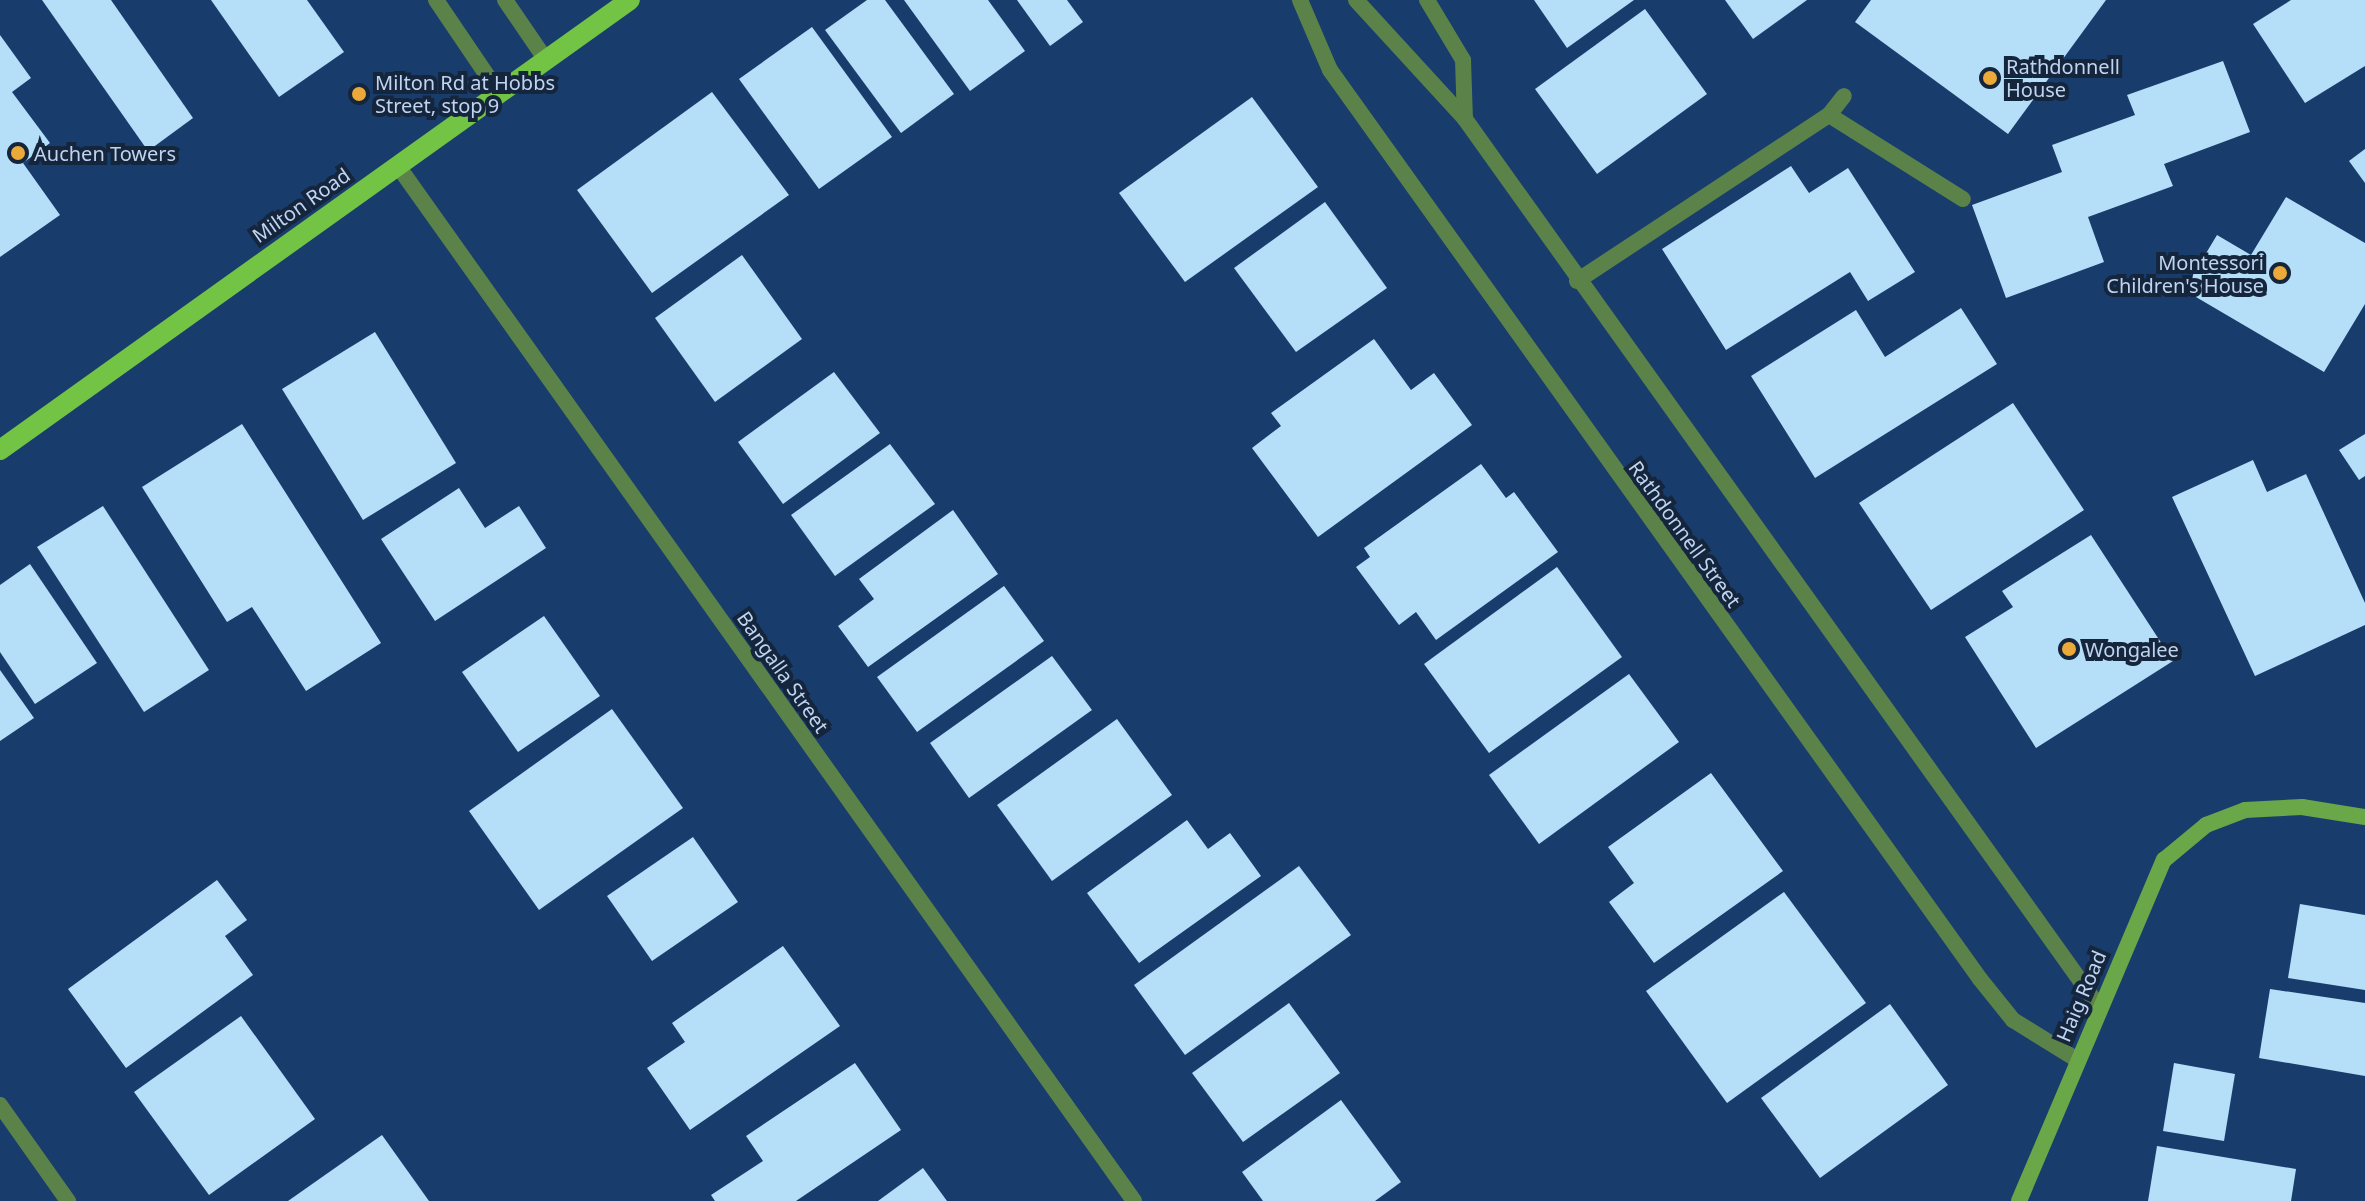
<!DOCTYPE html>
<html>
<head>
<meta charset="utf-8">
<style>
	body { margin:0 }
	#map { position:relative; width:2365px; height:1201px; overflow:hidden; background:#183d6d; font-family:"Noto Sans",sans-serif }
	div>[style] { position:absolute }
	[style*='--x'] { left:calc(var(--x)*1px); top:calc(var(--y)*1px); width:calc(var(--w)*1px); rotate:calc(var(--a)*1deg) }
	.building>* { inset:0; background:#b5def8 }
	.lane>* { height:16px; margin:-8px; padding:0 8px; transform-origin:8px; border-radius:8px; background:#5b8248 }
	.street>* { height:16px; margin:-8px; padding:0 8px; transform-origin:8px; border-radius:8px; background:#5b8248 }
	.secondary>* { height:16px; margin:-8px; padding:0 8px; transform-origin:8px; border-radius:8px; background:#69a748 }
	.primary>* { height:20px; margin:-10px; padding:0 10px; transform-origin:10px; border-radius:10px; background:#73c345 }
	.dots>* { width:22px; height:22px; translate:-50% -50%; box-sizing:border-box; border:4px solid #15253b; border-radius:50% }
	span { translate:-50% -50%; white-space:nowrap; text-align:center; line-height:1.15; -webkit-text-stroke:8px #15253b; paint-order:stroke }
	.poi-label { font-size:20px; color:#bfd4f1 }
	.left { translate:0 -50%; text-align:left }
	.right { translate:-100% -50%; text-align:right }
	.street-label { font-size:20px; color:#bfd4f1 }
</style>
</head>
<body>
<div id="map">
	<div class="building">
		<div style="clip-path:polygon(42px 0,111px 0,193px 118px,148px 151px)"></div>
		<div style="clip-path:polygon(211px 0,307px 0,344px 52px,279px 97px)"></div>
		<div style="clip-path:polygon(867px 0,885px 0,954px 94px,901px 133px,825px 30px)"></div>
		<div style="clip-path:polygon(904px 0,988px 0,1025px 51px,970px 91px)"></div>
		<div style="clip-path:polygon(1017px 0,1067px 0,1083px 22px,1050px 46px)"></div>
		<div style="clip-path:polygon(1534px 0,1634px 0,1567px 48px)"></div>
		<div style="clip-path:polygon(1725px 0,1807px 0,1753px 39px)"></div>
		<div style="clip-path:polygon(1871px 0,2106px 0,2008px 134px,1855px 22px)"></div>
		<div style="clip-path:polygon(2291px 0,2365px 0,2365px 66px,2305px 103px,2253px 24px)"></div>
		<div style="clip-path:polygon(1645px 9px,1707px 94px,1597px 174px,1535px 89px)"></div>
		<div style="clip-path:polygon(812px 27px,892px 137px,819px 189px,739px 79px)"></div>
		<div style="clip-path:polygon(0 35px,31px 78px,12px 92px,50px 143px,23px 163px,60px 215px,0 257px)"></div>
		<div style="clip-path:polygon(2223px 61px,2250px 132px,2164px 164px,2173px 186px,2088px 217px,2104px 262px,2006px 298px,1972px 205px,2062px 172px,2052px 145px,2135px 115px,2127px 95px)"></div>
		<div style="clip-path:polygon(712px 92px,789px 195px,652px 293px,577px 190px)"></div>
		<div style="clip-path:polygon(1252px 97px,1318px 187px,1185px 282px,1119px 193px)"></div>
		<div style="clip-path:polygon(2365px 149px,2365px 183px,2349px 161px)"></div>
		<div style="clip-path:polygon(1791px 166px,1809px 193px,1848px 168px,1915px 272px,1868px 301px,1850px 272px,1726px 350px,1662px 249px)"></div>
		<div style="clip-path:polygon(2286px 197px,2365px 243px,2365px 304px,2324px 372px,2184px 290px,2217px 235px,2251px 255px)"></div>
		<div style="clip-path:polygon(1325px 202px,1387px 288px,1296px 352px,1234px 268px)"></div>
		<div style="clip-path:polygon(742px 255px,802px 339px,715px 402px,655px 318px)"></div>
		<div style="clip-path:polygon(1961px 308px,1997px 364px,1815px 478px,1751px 376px,1856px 310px,1885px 357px)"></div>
		<div style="clip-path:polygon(375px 332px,456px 463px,363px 520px,282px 389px)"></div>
		<div style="clip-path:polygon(1374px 339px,1411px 390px,1434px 373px,1472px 425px,1318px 537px,1252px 448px,1281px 426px,1271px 413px)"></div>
		<div style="clip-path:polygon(834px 372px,880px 433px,783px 504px,738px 442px)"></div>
		<div style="clip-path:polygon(2013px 403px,2084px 510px,1931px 610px,1859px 503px)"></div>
		<div style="clip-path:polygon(242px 424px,381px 643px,306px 691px,252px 607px,227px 622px,142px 487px)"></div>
		<div style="clip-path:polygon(2365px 434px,2365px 476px,2359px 480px,2339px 450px)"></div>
		<div style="clip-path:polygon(890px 444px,935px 504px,835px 576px,791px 515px)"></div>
		<div style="clip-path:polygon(2253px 460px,2267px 492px,2306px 474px,2365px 603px,2365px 625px,2255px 676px,2172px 497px)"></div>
		<div style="clip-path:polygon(1481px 464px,1506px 498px,1514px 492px,1558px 552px,1436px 640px,1416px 612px,1399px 625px,1356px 567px,1370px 557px,1364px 548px)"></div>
		<div style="clip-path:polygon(459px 488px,485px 528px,519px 506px,546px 548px,435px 621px,381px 539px)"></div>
		<div style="clip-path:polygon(103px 506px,209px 670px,144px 712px,37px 547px)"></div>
		<div style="clip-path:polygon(953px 510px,998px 574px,868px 667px,838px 626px,874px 599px,859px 579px)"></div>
		<div style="clip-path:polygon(2091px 535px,2173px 661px,2036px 748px,1965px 637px,2013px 607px,2002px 591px)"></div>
		<div style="clip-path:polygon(30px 564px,97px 663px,35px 704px,0 652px,0 585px)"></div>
		<div style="clip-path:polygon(1557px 567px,1622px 657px,1489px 753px,1424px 664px)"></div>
		<div style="clip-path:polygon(1004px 586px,1044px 641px,917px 732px,877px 677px)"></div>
		<div style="clip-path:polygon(544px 616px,600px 696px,518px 752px,462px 672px)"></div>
		<div style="clip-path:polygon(1052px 656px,1092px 710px,969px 798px,930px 743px)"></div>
		<div style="clip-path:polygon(0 670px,34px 718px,0 741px)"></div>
		<div style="clip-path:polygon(1629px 674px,1679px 742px,1539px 844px,1489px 775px)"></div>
		<div style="clip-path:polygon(612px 709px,683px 808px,539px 910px,469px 811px)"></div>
		<div style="clip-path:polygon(1117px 719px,1172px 795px,1052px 881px,997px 805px)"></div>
		<div style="clip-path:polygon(1711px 773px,1783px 871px,1654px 963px,1609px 902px,1634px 883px,1608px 847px)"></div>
		<div style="clip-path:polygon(1187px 820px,1208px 849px,1230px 833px,1261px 876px,1139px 963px,1087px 893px)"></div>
		<div style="clip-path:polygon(693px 837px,738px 902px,652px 961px,607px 896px)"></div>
		<div style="clip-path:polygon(1299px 866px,1351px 935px,1185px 1055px,1134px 985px)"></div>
		<div style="clip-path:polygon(217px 880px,247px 920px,225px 936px,253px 975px,126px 1068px,68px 989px)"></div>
		<div style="clip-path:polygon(1784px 892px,1866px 1003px,1727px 1103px,1646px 991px)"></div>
		<div style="clip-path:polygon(2300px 904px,2365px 915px,2365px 990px,2288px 978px)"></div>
		<div style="clip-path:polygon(783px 946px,840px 1026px,690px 1130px,647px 1068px,685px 1042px,672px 1023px)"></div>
		<div style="clip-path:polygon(2270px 989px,2365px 1003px,2365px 1076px,2259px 1058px)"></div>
		<div style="clip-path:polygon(1289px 1003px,1340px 1073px,1243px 1142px,1192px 1073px)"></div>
		<div style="clip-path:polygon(1890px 1004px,1948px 1085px,1820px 1178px,1761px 1098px)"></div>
		<div style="clip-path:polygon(241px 1016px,315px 1119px,209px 1195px,134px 1092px)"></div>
		<div style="clip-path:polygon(855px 1063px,901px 1130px,796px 1201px,715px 1201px,711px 1195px,763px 1161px,746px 1136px)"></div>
		<div style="clip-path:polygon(2174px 1063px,2235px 1074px,2224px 1141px,2163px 1131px)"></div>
		<div style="clip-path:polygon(1341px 1100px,1401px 1182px,1375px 1201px,1263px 1201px,1242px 1172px)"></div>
		<div style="clip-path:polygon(382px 1135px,429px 1201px,288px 1201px)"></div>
		<div style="clip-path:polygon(2157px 1146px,2296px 1169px,2291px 1201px,2148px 1201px)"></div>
		<div style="clip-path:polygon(923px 1168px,947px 1201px,878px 1201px)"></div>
	</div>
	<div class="lane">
		<div style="--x:1427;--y:0;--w:70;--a:59"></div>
		<div style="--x:1463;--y:60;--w:59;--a:88.1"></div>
		<div style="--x:1829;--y:115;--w:24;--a:-52"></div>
		<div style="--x:1577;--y:281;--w:302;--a:-33.4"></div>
		<div style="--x:1829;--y:115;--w:158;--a:32.1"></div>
	</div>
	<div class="street">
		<div style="--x:436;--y:0;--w:112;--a:55.9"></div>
		<div style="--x:505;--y:0;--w:73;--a:55.7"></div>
		<div style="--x:1300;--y:0;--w:76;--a:66.8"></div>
		<div style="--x:1330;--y:70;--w:1117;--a:54.43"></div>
		<div style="--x:1980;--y:979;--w:53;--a:51.2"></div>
		<div style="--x:2013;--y:1020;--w:74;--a:31.8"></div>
		<div style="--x:1356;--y:0;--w:161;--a:47.5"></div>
		<div style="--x:1465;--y:119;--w:1091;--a:54.47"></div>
		<div style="--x:398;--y:166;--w:1270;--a:54.58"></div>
		<div style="--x:0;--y:1105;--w:118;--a:54.7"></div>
	</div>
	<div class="secondary">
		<div style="--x:2019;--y:1201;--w:371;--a:-67"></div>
		<div style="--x:2164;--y:860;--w:55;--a:-39.8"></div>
		<div style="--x:2206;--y:825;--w:42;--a:-21"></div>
		<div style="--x:2245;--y:810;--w:57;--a:-3"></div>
		<div style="--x:2302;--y:807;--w:64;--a:9"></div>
	</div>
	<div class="primary">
		<div style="--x:0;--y:450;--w:774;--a:-35.54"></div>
	</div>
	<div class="dots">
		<div style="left:1990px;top:78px;background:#eba93a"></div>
		<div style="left:359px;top:94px;background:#eba93a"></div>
		<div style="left:18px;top:153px;background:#eba93a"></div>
		<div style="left:2280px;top:273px;background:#eba93a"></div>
		<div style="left:2069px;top:649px;background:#eba93a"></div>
	</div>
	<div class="poi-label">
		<span class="left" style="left:2006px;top:78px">Rathdonnell<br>House</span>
		<span class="left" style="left:375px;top:94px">Milton Rd at Hobbs<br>Street, stop 9</span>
		<span class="left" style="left:34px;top:153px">Auchen Towers</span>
		<span class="right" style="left:2264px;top:274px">Montessori<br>Children's House</span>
		<span class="left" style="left:2085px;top:649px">Wongalee</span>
	</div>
	<div class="street-label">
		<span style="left:301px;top:205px;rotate:-35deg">Milton Road</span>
		<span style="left:1685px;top:534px;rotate:54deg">Rathdonnell Street</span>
		<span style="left:783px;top:672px;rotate:55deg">Bangalla Street</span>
		<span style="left:2081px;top:996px;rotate:-67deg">Haig Road</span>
	</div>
</div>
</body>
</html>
